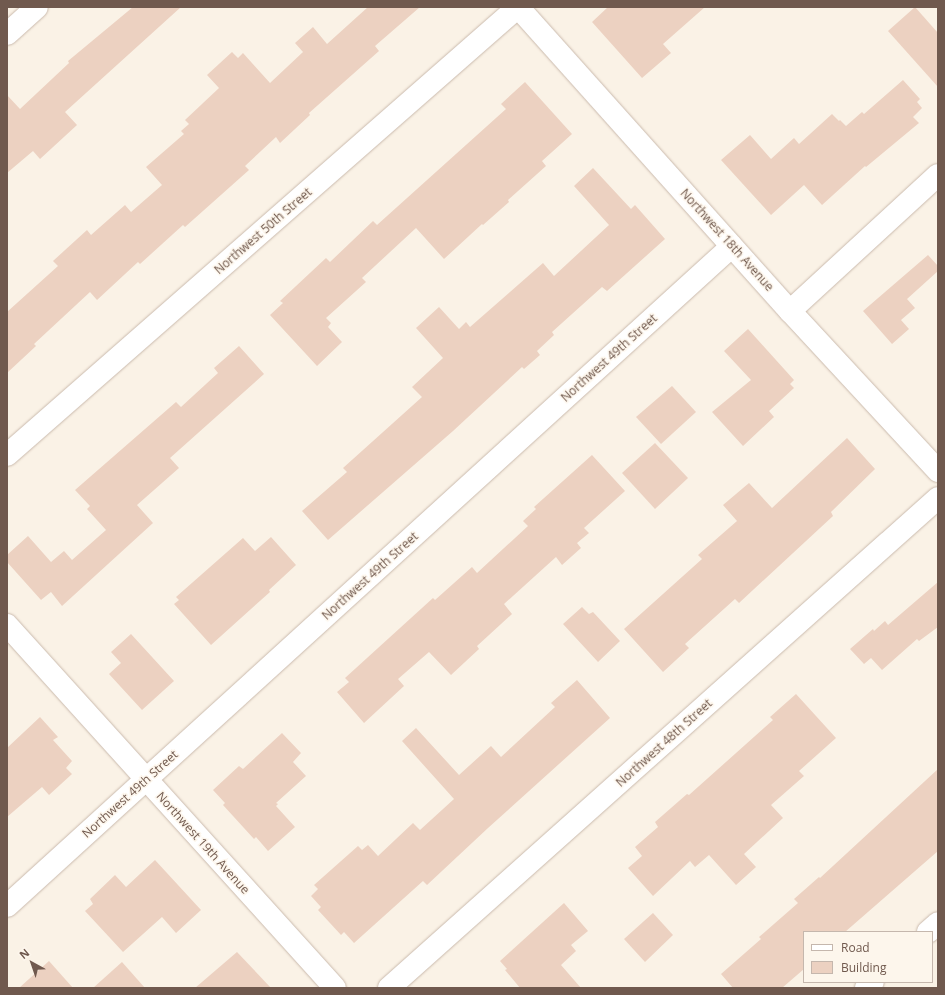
<!DOCTYPE html>
<html>
<head>
<meta charset="utf-8">
<style>
	body { margin:0 }
	#map { position:relative; width:945px; height:995px; overflow:hidden; background:#faf2e6; font-family:"Open Sans",sans-serif }
	div>[style] { position:absolute }
	[style*='--x'] { left:calc(var(--x)*1px); top:calc(var(--y)*1px); width:calc(var(--w)*1px); rotate:calc(var(--a)*1deg) }
	.building>* { inset:0; background:#ecd1c1 }
	.roads { filter:drop-shadow(0 0 1px #cabaad) drop-shadow(0 0 1px #cabaad) }
	.minor>* { height:22px; margin:-11px; padding:0 11px; transform-origin:11px; border-radius:11px; background:#fff }
	span { translate:-50% -50%; white-space:nowrap; text-align:center; line-height:1.15; -webkit-text-stroke:3px #fdf6ec; paint-order:stroke }
	.street-label { font-size:12px; color:#70594e }
	.frame { position:absolute; inset:0; border:8px solid #70594e; pointer-events:none }
	.legend { position:absolute; left:803px; top:931px; width:130px; height:52px; box-sizing:border-box; background:#fdf6ec; border:1px solid #c5b7ad; margin:0; padding:5px 7px; list-style:none; font-size:12px; color:#70594e }
	.legend li { display:flex; align-items:center; gap:8px; height:20px }
	.legend b { width:20px; border:1px solid #c5b7ad }
	.north { position:absolute; left:12px; top:943px; width:40px; height:40px; -webkit-text-stroke:3px #fdf6ec; paint-order:stroke; rotate:320deg; font-size:11px; font-weight:700; line-height:16px; text-align:center; color:#70594e }
	.north::after { content:''; display:block; margin:auto; width:14px; height:18px; background:#70594e; clip-path:polygon(50% 0,100% 100%,50% 72%,0 100%) }
</style>
</head>
<body>
<div id="map">
	<div class="building">
		<div style="clip-path:polygon(133px 7px,181px 7px,65px 112px,77px 125px,40px 159px,33px 151px,7px 173px,7px 95px,20px 109px,69px 63px,68px 61px)"></div>
		<div style="clip-path:polygon(368px 7px,420px 7px,375px 46px,379px 51px,309px 113px,310px 115px,280px 143px,276px 137px,245px 166px,249px 170px,185px 227px,183px 225px,140px 264px,138px 262px,97px 300px,90px 292px,34px 344px,36px 346px,7px 373px,7px 312px,58px 266px,53px 261px,87px 230px,91px 235px,125px 205px,131px 212px,162px 185px,146px 167px,184px 134px,181px 131px,189px 124px,185px 120px,219px 88px,207px 75px,232px 52px,238px 58px,243px 53px,270px 83px,303px 52px,295px 43px,313px 27px,327px 44px)"></div>
		<div style="clip-path:polygon(608px 7px,705px 7px,663px 44px,671px 53px,642px 78px,592px 22px)"></div>
		<div style="clip-path:polygon(915px 7px,938px 33px,938px 87px,888px 31px)"></div>
		<div style="clip-path:polygon(903px 80px,920px 99px,917px 102px,922px 108px,913px 117px,919px 123px,866px 167px,865px 166px,822px 205px,804px 185px,771px 215px,721px 160px,750px 135px,771px 159px,794px 138px,799px 144px,832px 114px,839px 121px,840px 120px,846px 126px,862px 112px,864px 114px)"></div>
		<div style="clip-path:polygon(525px 82px,572px 134px,542px 161px,546px 166px,508px 200px,509px 202px,483px 225px,482px 224px,444px 259px,416px 228px,362px 278px,366px 282px,326px 318px,331px 323px,328px 327px,342px 342px,317px 366px,270px 315px,283px 303px,280px 301px,326px 258px,330px 262px,373px 221px,377px 225px,506px 109px,501px 104px)"></div>
		<div style="clip-path:polygon(593px 168px,631px 209px,635px 205px,665px 239px,607px 291px,602px 287px,552px 332px,554px 335px,537px 351px,540px 355px,524px 369px,522px 367px,453px 431px,328px 540px,302px 511px,347px 472px,343px 468px,422px 397px,412px 387px,443px 358px,416px 328px,439px 307px,459px 329px,466px 322px,470px 327px,543px 263px,554px 276px,609px 225px,574px 186px)"></div>
		<div style="clip-path:polygon(928px 255px,938px 266px,938px 271px,907px 299px,915px 308px,901px 320px,909px 329px,892px 344px,863px 311px)"></div>
		<div style="clip-path:polygon(748px 329px,794px 380px,790px 384px,794px 388px,769px 411px,774px 417px,743px 446px,712px 412px,751px 380px,724px 351px)"></div>
		<div style="clip-path:polygon(239px 346px,264px 374px,170px 458px,179px 468px,137px 505px,153px 523px,62px 606px,51px 592px,41px 600px,7px 562px,7px 555px,28px 536px,51px 562px,64px 551px,72px 560px,106px 530px,87px 509px,90px 506px,75px 490px,176px 402px,181px 407px,218px 373px,214px 368px)"></div>
		<div style="clip-path:polygon(672px 386px,696px 412px,661px 444px,636px 417px)"></div>
		<div style="clip-path:polygon(847px 438px,875px 469px,831px 512px,833px 516px,739px 603px,735px 599px,685px 644px,689px 648px,663px 672px,624px 629px,702px 559px,698px 555px,737px 521px,723px 505px,749px 483px,772px 508px)"></div>
		<div style="clip-path:polygon(655px 443px,688px 478px,655px 509px,622px 473px)"></div>
		<div style="clip-path:polygon(592px 455px,625px 491px,584px 528px,589px 533px,577px 543px,581px 548px,562px 565px,556px 557px,504px 604px,512px 614px,477px 646px,479px 649px,451px 675px,429px 652px,398px 679px,404px 686px,364px 723px,337px 692px,349px 682px,345px 678px,433px 598px,435px 600px,472px 567px,477px 573px,528px 526px,523px 521px,536px 509px,534px 507px)"></div>
		<div style="clip-path:polygon(271px 537px,296px 565px,269px 590px,270px 592px,211px 645px,174px 604px,179px 600px,176px 597px,243px 538px,255px 551px)"></div>
		<div style="clip-path:polygon(938px 582px,938px 627px,919px 641px,917px 639px,882px 670px,871px 658px,864px 664px,850px 649px,873px 629px,874px 631px,885px 621px,888px 625px)"></div>
		<div style="clip-path:polygon(582px 607px,589px 614px,593px 612px,620px 641px,598px 662px,563px 624px)"></div>
		<div style="clip-path:polygon(131px 634px,174px 681px,142px 710px,109px 674px,121px 663px,111px 652px)"></div>
		<div style="clip-path:polygon(577px 680px,610px 718px,488px 828px,427px 885px,423px 881px,354px 943px,344px 932px,341px 935px,318px 910px,321px 907px,311px 896px,318px 889px,314px 885px,358px 846px,362px 850px,368px 845px,378px 856px,413px 823px,420px 830px,454px 799px,402px 741px,416px 728px,459px 775px,491px 746px,501px 757px,555px 707px,551px 703px)"></div>
		<div style="clip-path:polygon(796px 694px,836px 738px,799px 771px,804px 776px,771px 805px,783px 818px,744px 854px,756px 867px,736px 885px,709px 855px,695px 867px,690px 861px,653px 896px,628px 868px,642px 856px,635px 847px,658px 827px,655px 822px,687px 794px,689px 795px,773px 720px,770px 717px)"></div>
		<div style="clip-path:polygon(40px 717px,58px 737px,53px 740px,72px 761px,66px 768px,72px 774px,49px 795px,42px 787px,7px 817px,7px 748px)"></div>
		<div style="clip-path:polygon(282px 733px,301px 753px,293px 762px,306px 776px,276px 803px,278px 804px,276px 806px,295px 827px,268px 851px,256px 837px,254px 839px,223px 805px,225px 803px,213px 790px,239px 766px,243px 769px)"></div>
		<div style="clip-path:polygon(938px 769px,938px 851px,845px 932px,804px 932px,804px 969px,782px 988px,733px 988px,721px 974px,761px 939px,759px 937px,798px 903px,794px 899px,819px 877px,820px 878px)"></div>
		<div style="clip-path:polygon(155px 860px,201px 910px,176px 933px,162px 917px,123px 952px,85px 911px,93px 904px,90px 899px,115px 875px,126px 887px)"></div>
		<div style="clip-path:polygon(564px 903px,588px 931px,571px 945px,576px 951px,561px 965px,581px 988px,520px 988px,505px 970px,507px 969px,500px 961px)"></div>
		<div style="clip-path:polygon(653px 913px,673px 935px,645px 962px,624px 939px)"></div>
		<div style="clip-path:polygon(237px 952px,271px 988px,195px 988px)"></div>
		<div style="clip-path:polygon(49px 961px,73px 988px,19px 988px)"></div>
		<div style="clip-path:polygon(122px 962px,145px 988px,93px 988px)"></div>
	</div>
	<div class="roads">
		<div class="minor">
			<div style="--x:518;--y:7;--w:408;--a:48.2"></div>
			<div style="--x:790;--y:311;--w:218;--a:47.2"></div>
			<div style="--x:7;--y:34;--w:40;--a:-42"></div>
			<div style="--x:790;--y:311;--w:201;--a:-42.6"></div>
			<div style="--x:7;--y:455;--w:680;--a:-41.24"></div>
			<div style="--x:7;--y:625;--w:489;--a:47.9"></div>
			<div style="--x:7;--y:906;--w:980;--a:-42.31"></div>
			<div style="--x:928;--y:932;--w:13;--a:-42"></div>
			<div style="--x:389;--y:988;--w:736;--a:-41.75"></div>
			<div style="--x:866;--y:988;--w:9;--a:-41"></div>
		</div>
	</div>
	<div class="street-label">
		<span style="left:263px;top:231px;rotate:-41deg">Northwest 50th Street</span>
		<span style="left:727px;top:240px;rotate:48deg">Northwest 18th Avenue</span>
		<span style="left:609px;top:358px;rotate:-42deg">Northwest 49th Street</span>
		<span style="left:370px;top:576px;rotate:-42deg">Northwest 49th Street</span>
		<span style="left:664px;top:743px;rotate:-42deg">Northwest 48th Street</span>
		<span style="left:130px;top:794px;rotate:-42deg">Northwest 49th Street</span>
		<span style="left:203px;top:843px;rotate:48deg">Northwest 19th Avenue</span>
	</div>
	<div class="frame"></div>
	<ul class="legend">
	<li><b style="height:5px;background:#fff"></b>Road</li>
	<li><b style="height:11px;background:#ecd1c1"></b>Building</li>
	</ul>
	<div class="north">N</div>
</div>
</body>
</html>
